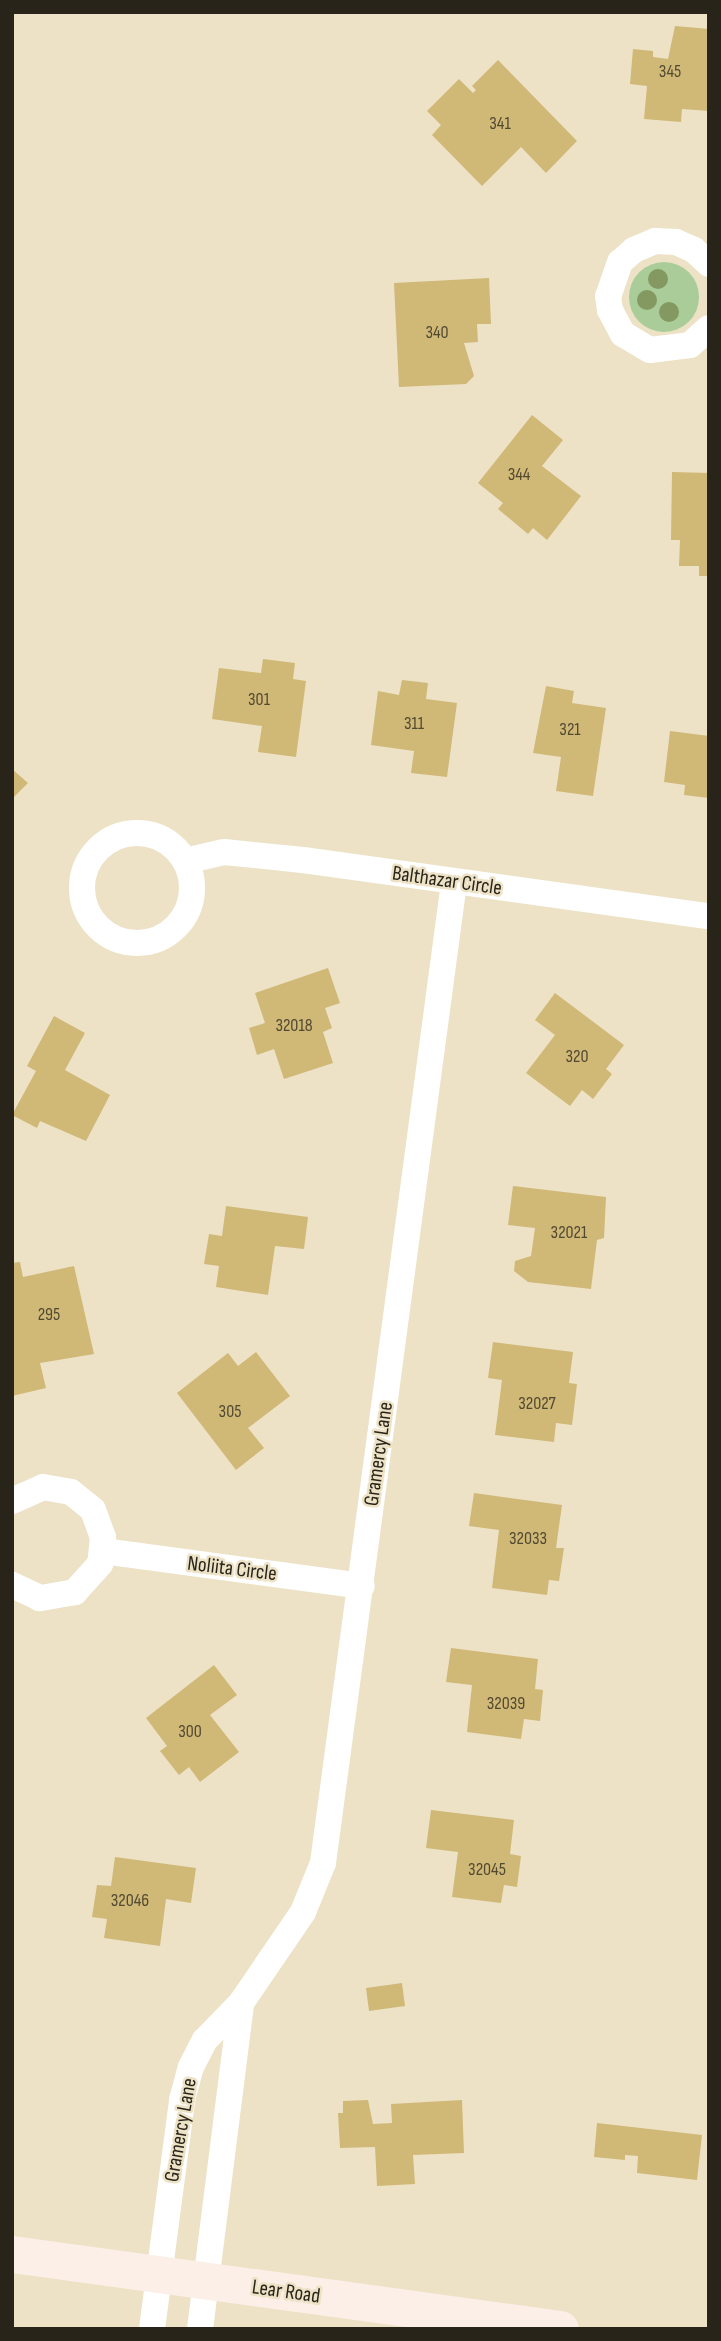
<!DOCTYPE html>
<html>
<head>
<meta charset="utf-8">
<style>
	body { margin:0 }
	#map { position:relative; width:721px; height:2341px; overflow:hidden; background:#ede2c6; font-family:"Sofia Sans Condensed",sans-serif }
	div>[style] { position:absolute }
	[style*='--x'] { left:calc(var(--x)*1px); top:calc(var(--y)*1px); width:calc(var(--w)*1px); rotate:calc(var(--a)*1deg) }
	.green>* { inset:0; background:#a9cc98 }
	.round { border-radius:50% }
	.building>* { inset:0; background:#d0b877 }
	.street>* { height:26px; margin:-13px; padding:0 13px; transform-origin:13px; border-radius:13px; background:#fff }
	.street>.ring { margin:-13px; padding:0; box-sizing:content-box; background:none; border:26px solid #fff; border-radius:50% }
	.secondary>* { height:37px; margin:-18.5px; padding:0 18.5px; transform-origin:18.5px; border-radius:18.5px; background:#fcefe8 }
	.trees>* { width:20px; height:20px; margin:-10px; border-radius:50%; background:#849961 }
	span { translate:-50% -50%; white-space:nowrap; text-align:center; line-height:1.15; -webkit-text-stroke:5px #ede2c6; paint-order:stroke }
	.number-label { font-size:18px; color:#524931 }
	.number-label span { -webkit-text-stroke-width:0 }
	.street-label { font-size:21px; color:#28241a }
	.frame { position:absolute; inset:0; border:14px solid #28241a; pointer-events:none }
</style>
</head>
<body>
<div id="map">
	<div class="green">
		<div class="round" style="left:629px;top:262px;width:70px;height:70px"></div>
	</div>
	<div class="building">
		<div style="clip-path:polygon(675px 26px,709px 29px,709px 111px,682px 109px,681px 122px,644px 119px,647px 86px,630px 84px,633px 49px,653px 51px,653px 57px,668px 59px)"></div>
		<div style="clip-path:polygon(498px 60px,577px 141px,546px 173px,521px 147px,482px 186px,432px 135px,441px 125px,427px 111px,459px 79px,473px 93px,476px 90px,472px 86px)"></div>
		<div style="clip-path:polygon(489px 278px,491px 324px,477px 324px,478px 342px,464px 343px,474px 376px,466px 384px,399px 387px,394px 283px)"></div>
		<div style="clip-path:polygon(532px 415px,563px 440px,542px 466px,581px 496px,547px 540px,533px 528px,528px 534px,498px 509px,503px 503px,478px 483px)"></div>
		<div style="clip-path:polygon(672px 472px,709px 473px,709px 576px,699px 576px,699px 566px,679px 566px,680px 540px,671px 540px)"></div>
		<div style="clip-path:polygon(263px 659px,295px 663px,293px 679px,306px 681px,296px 757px,258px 752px,262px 726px,212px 719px,219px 668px,261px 673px)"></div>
		<div style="clip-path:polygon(402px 680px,428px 683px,426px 699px,457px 703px,447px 777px,411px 773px,414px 751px,371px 745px,378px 691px,399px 695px)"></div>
		<div style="clip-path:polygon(546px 686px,574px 691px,572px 703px,606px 708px,593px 796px,556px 791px,561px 757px,533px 753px)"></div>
		<div style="clip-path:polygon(670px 731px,709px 736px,709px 798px,684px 795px,685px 785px,664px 782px)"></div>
		<div style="clip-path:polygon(12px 769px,28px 783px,12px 799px)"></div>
		<div style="clip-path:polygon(328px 968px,340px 1003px,325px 1008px,332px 1028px,323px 1032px,333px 1063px,284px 1079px,274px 1049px,257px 1055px,249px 1028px,265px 1023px,255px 993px)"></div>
		<div style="clip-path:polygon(555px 993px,624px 1045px,606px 1069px,612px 1074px,593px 1099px,582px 1090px,570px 1106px,526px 1073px,555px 1035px,535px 1020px)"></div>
		<div style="clip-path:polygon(54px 1016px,85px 1033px,65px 1070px,110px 1095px,86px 1141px,40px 1121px,37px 1128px,12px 1115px,36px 1071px,27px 1066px)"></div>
		<div style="clip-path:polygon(513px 1186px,606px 1197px,604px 1238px,597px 1240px,591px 1289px,528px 1282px,514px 1271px,515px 1261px,531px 1256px,535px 1228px,508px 1225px)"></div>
		<div style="clip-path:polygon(226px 1206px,308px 1217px,304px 1249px,275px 1246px,268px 1295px,216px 1287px,219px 1266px,204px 1264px,209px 1234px,222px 1236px)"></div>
		<div style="clip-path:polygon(20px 1262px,23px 1277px,74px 1266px,94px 1354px,40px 1363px,46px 1388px,12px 1396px,12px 1263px)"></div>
		<div style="clip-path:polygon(493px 1342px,573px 1352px,569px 1383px,577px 1384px,572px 1425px,556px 1423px,554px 1442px,495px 1435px,502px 1380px,488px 1378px)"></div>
		<div style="clip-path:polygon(256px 1352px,290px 1396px,248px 1428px,264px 1448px,236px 1470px,177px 1393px,228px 1353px,238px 1366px)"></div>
		<div style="clip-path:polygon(474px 1493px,562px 1505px,556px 1548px,564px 1548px,559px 1581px,549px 1580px,547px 1595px,492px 1588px,499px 1530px,469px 1526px)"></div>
		<div style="clip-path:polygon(451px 1648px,538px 1659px,535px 1689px,543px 1690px,540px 1721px,524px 1719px,521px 1739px,467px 1732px,472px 1685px,446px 1682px)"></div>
		<div style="clip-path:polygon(214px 1665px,237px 1695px,210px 1715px,239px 1752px,200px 1782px,189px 1767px,179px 1775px,160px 1751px,167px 1746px,146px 1718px)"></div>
		<div style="clip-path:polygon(431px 1810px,514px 1820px,510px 1854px,521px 1856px,517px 1887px,504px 1885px,501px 1903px,452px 1897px,458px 1852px,426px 1848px)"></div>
		<div style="clip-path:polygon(115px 1857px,196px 1868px,191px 1903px,166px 1899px,160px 1946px,104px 1938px,107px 1919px,92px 1917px,97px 1885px,111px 1886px)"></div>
		<div style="clip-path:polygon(402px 1983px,405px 2006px,369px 2011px,366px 1988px)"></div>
		<div style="clip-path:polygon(368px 2100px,373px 2124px,392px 2123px,391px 2104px,462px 2100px,464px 2153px,413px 2155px,415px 2184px,377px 2186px,375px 2147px,340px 2148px,338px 2113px,343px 2113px,343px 2101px)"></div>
		<div style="clip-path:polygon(597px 2123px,702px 2135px,697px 2180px,637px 2173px,638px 2156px,625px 2155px,625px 2160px,594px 2157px)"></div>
	</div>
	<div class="street">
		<div style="--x:709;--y:264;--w:21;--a:-137"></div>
		<div style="--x:694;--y:250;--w:20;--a:-156"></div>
		<div style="--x:676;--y:242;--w:21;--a:-177"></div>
		<div style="--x:655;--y:241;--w:23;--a:157"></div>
		<div style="--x:634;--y:250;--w:18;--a:139"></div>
		<div style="--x:620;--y:262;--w:36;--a:109"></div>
		<div style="--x:608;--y:296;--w:14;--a:82"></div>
		<div style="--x:610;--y:310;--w:27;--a:62"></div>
		<div style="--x:623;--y:334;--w:31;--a:31"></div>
		<div style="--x:650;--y:350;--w:40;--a:-7.1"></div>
		<div style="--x:690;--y:345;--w:25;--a:-42"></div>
		<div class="ring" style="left:82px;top:833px;width:84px;height:84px"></div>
		<div style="--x:185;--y:861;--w:40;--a:-13"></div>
		<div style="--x:224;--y:852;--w:79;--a:5.8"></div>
		<div style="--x:303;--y:860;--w:410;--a:7.9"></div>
		<div style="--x:12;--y:1501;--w:34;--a:-24"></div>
		<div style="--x:43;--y:1487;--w:28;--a:10"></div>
		<div style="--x:71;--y:1492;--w:28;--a:39"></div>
		<div style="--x:93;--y:1510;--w:29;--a:70"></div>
		<div style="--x:103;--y:1537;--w:27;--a:96"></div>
		<div style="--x:100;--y:1564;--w:38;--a:132"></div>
		<div style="--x:75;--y:1592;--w:36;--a:170"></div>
		<div style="--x:40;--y:1598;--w:31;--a:-155"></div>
		<div style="--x:103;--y:1551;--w:261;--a:7.7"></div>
		<div style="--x:152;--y:2329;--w:231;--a:-82.5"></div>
		<div style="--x:182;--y:2100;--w:34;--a:-75"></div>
		<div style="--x:191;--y:2067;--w:30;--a:-63"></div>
		<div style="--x:205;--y:2040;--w:52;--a:-45.8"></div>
		<div style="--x:241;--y:2003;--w:110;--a:-55.7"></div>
		<div style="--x:303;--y:1912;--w:53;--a:-67.8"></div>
		<div style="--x:323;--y:1863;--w:990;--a:-82.39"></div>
		<div style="--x:200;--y:2329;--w:329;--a:-82.8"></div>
	</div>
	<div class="secondary">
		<div style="--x:12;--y:2254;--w:553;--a:7.79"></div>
	</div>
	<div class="trees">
		<div style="left:658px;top:279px"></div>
		<div style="left:647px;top:300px"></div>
		<div style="left:669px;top:312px"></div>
	</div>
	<div class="number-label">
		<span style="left:670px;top:72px">345</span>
		<span style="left:500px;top:124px">341</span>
		<span style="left:437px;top:333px">340</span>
		<span style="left:519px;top:475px">344</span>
		<span style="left:259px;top:700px">301</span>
		<span style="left:414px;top:724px">311</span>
		<span style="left:570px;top:730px">321</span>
		<span style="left:294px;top:1026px">32018</span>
		<span style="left:577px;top:1057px">320</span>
		<span style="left:569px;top:1233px">32021</span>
		<span style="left:49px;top:1315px">295</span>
		<span style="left:537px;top:1404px">32027</span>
		<span style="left:230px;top:1412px">305</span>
		<span style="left:528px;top:1539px">32033</span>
		<span style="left:506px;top:1704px">32039</span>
		<span style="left:190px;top:1732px">300</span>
		<span style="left:487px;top:1870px">32045</span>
		<span style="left:130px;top:1901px">32046</span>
	</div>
	<div class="street-label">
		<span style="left:447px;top:881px;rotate:8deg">Balthazar Circle</span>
		<span style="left:379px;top:1454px;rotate:-82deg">Gramercy Lane</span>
		<span style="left:232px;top:1569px;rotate:7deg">Noliita Circle</span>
		<span style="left:181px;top:2130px;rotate:-80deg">Gramercy Lane</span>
		<span style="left:286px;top:2292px;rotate:8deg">Lear Road</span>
	</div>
	<div class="frame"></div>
</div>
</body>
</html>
